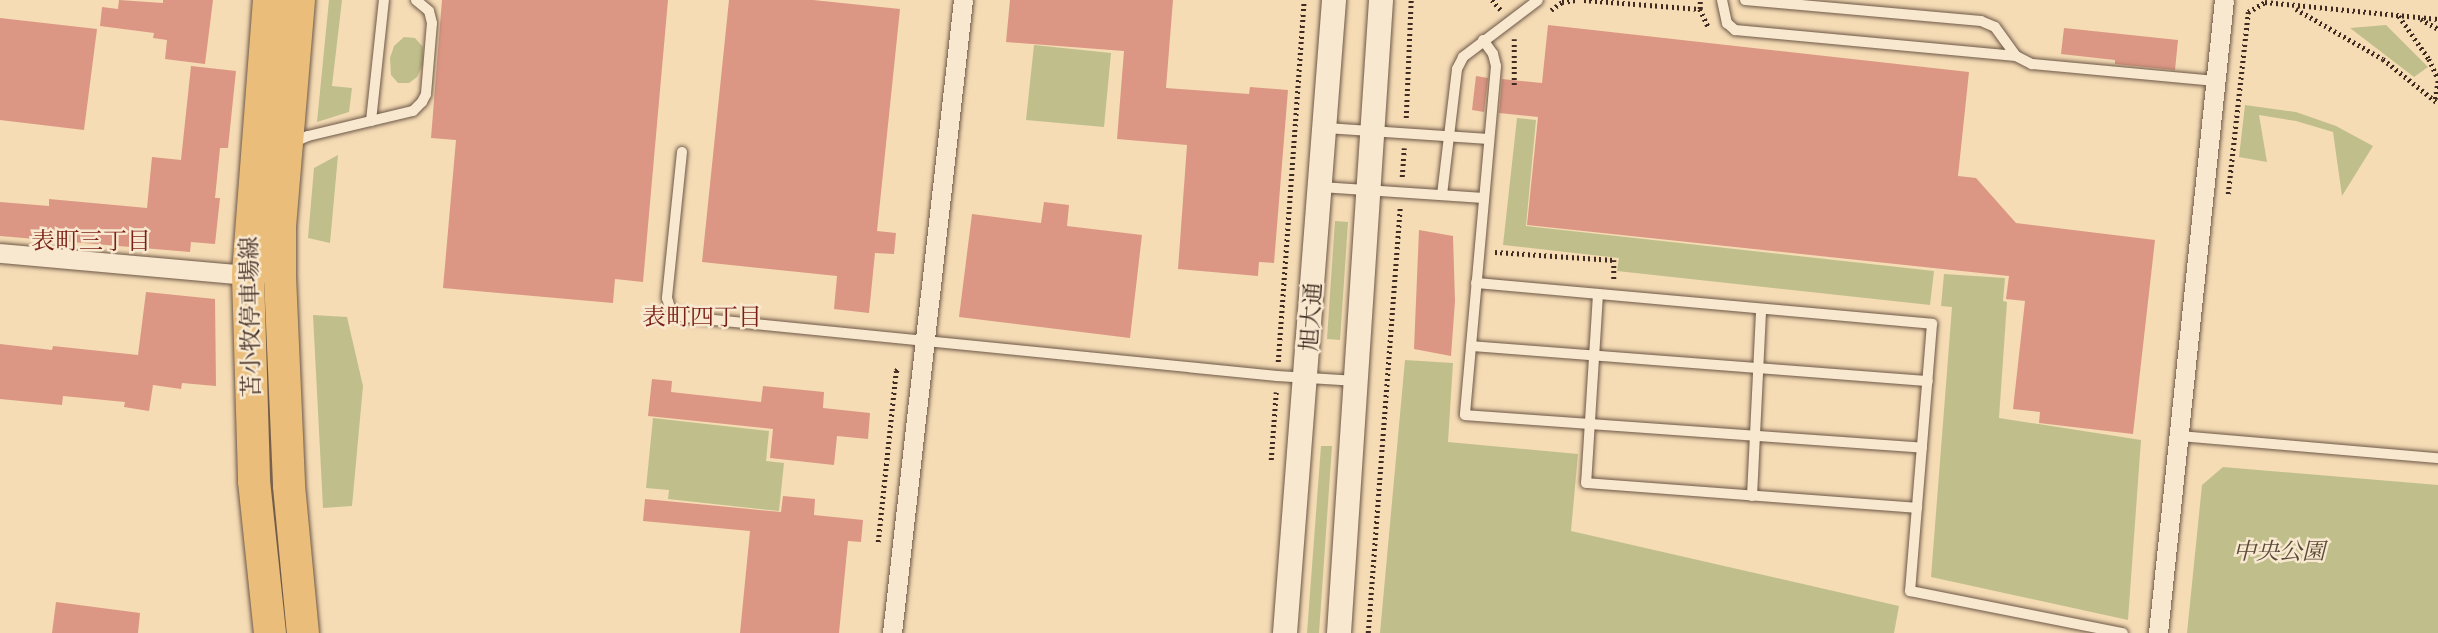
<!DOCTYPE html>
<html>
<head>
<meta charset="utf-8">
<style>
	body { margin:0 }
	#map { position:relative; width:2438px; height:633px; overflow:hidden; background:#f5dcb5; font-family:"IM FELL Double Pica","Noto Serif JP",serif }
	div>[style] { position:absolute }
	[style*='--x'] { left:calc(var(--x)*1px); top:calc(var(--y)*1px); width:calc(var(--w)*1px); rotate:calc(var(--a)*1deg) }
	.green>* { inset:0; background:#c0bf8b }
	.building>* { inset:0; background:#db9783 }
	.path>* { height:4.5px; margin-top:-2.25px; transform-origin:0; background:repeating-linear-gradient(90deg,#402b22 0 2px,transparent 0 5.5px) }
	.roads { filter:drop-shadow(0 0 2px #6d5747) drop-shadow(0 0 2px #6d5747) }
	.service>* { height:10px; margin:-5px; padding:0 5px; transform-origin:5px; border-radius:5px; background:#f8e8cf }
	.minor>* { height:19px; margin:-9.5px; padding:0 9.5px; transform-origin:9.5px; border-radius:9.5px; background:#f8e8cf }
	.tertiary>* { height:24px; margin:-12px; padding:0 12px; transform-origin:12px; border-radius:12px; background:#f8e8cf }
	.primary>* { height:32px; margin:-16px; padding:0 16px; transform-origin:16px; border-radius:16px; background:#eabe7a }
	span { translate:-50% -50%; white-space:nowrap; text-align:center; line-height:1.15; -webkit-text-stroke:5px #f8e8cf; paint-order:stroke }
	.street-label { font-size:23px; color:#402b22 }
	.park-label { font-size:23px; color:#5a4937; font-style:italic }
	.neighbourhood-label { font-size:24px; color:#7a1f14 }
</style>
</head>
<body>
<div id="map">
	<div class="green">
		<div style="clip-path:polygon(329px 0,342px 0,332px 86px,352px 88px,349px 112px,317px 122px)"></div>
		<div style="clip-path:polygon(2386px 25px,2428px 67px,2414px 77px,2350px 28px)"></div>
		<div style="clip-path:polygon(404px 37px,415px 38px,423px 47px,423px 64px,417px 77px,409px 83px,398px 83px,391px 75px,390px 58px,394px 46px)"></div>
		<div style="clip-path:polygon(1034px 45px,1111px 53px,1104px 127px,1026px 120px)"></div>
		<div style="clip-path:polygon(2245px 105px,2296px 112px,2336px 126px,2373px 146px,2342px 196px,2333px 132px,2296px 121px,2259px 115px,2267px 162px,2239px 157px)"></div>
		<div style="clip-path:polygon(1517px 118px,1536px 120px,1526px 226px,1934px 271px,1930px 305px,1617px 271px,1619px 258px,1503px 245px)"></div>
		<div style="clip-path:polygon(338px 155px,330px 243px,308px 238px,314px 168px)"></div>
		<div style="clip-path:polygon(1335px 221px,1348px 222px,1340px 340px,1327px 339px)"></div>
		<div style="clip-path:polygon(1944px 274px,2005px 278px,2003px 301px,2007px 302px,1999px 418px,2141px 440px,2128px 620px,1931px 577px,1952px 307px,1941px 306px)"></div>
		<div style="clip-path:polygon(313px 315px,347px 317px,363px 386px,352px 506px,323px 508px)"></div>
		<div style="clip-path:polygon(1405px 360px,1453px 363px,1448px 442px,1578px 454px,1571px 531px,1899px 606px,1894px 633px,1380px 633px)"></div>
		<div style="clip-path:polygon(653px 418px,769px 431px,766px 461px,784px 463px,779px 511px,668px 499px,669px 490px,646px 488px)"></div>
		<div style="clip-path:polygon(1321px 446px,1332px 446px,1319px 633px,1307px 633px)"></div>
		<div style="clip-path:polygon(2223px 467px,2438px 485px,2438px 633px,2187px 633px,2202px 485px)"></div>
	</div>
	<div class="building">
		<div style="clip-path:polygon(119px 0,163px 3px,163px 0,213px 0,205px 64px,165px 59px,167px 40px,153px 38px,154px 33px,100px 26px,102px 7px,118px 9px)"></div>
		<div style="clip-path:polygon(442px 0,668px 0,643px 282px,615px 279px,613px 303px,443px 288px,456px 140px,431px 138px)"></div>
		<div style="clip-path:polygon(729px 0,813px 0,900px 9px,877px 231px,896px 233px,894px 254px,875px 253px,869px 313px,834px 309px,837px 276px,702px 262px)"></div>
		<div style="clip-path:polygon(1010px 0,1173px 0,1166px 88px,1249px 94px,1250px 87px,1288px 90px,1274px 263px,1259px 262px,1258px 276px,1178px 269px,1187px 145px,1117px 139px,1124px 51px,1006px 42px)"></div>
		<div style="clip-path:polygon(0 18px,97px 29px,84px 130px,0 120px)"></div>
		<div style="clip-path:polygon(1548px 25px,1969px 72px,1958px 176px,1976px 178px,2016px 223px,2155px 240px,2133px 434px,2039px 423px,2040px 412px,2013px 409px,2025px 301px,2006px 299px,2009px 276px,1527px 225px,1538px 117px,1499px 113px,1502px 79px,1542px 83px)"></div>
		<div style="clip-path:polygon(2064px 28px,2178px 40px,2175px 70px,2115px 64px,2115px 60px,2061px 54px)"></div>
		<div style="clip-path:polygon(191px 66px,236px 71px,228px 148px,220px 148px,215px 198px,220px 198px,215px 244px,191px 242px,190px 252px,0 236px,0 202px,49px 206px,49px 199px,147px 208px,152px 157px,181px 160px)"></div>
		<div style="clip-path:polygon(1476px 76px,1488px 78px,1484px 112px,1472px 110px)"></div>
		<div style="clip-path:polygon(1044px 202px,1069px 205px,1067px 226px,1142px 235px,1130px 338px,959px 317px,972px 214px,1041px 223px)"></div>
		<div style="clip-path:polygon(1419px 230px,1453px 236px,1455px 301px,1451px 356px,1414px 349px)"></div>
		<div style="clip-path:polygon(146px 292px,215px 299px,216px 386px,182px 383px,181px 389px,153px 385px,149px 411px,124px 407px,125px 402px,63px 396px,62px 405px,0 399px,0 344px,52px 350px,53px 346px,138px 355px)"></div>
		<div style="clip-path:polygon(652px 379px,672px 381px,671px 392px,761px 402px,763px 386px,824px 392px,823px 408px,870px 413px,868px 439px,837px 436px,834px 465px,770px 458px,773px 429px,648px 416px)"></div>
		<div style="clip-path:polygon(783px 496px,815px 499px,814px 515px,863px 520px,861px 542px,848px 541px,839px 633px,740px 633px,750px 531px,643px 521px,645px 499px,781px 512px)"></div>
		<div style="clip-path:polygon(56px 602px,140px 613px,138px 633px,52px 633px)"></div>
	</div>
	<div class="path">
		<div style="--x:1492;--y:0;--w:13;--a:48"></div>
		<div style="--x:1584;--y:0;--w:116;--a:4.4"></div>
		<div style="--x:1700;--y:9;--w:19;--a:65"></div>
		<div style="--x:1700;--y:9;--w:9;--a:-90"></div>
		<div style="--x:2296;--y:9;--w:100;--a:29.9"></div>
		<div style="--x:2383;--y:59;--w:70;--a:38.7"></div>
		<div style="--x:1551;--y:10;--w:14;--a:-36"></div>
		<div style="--x:1562;--y:2;--w:14;--a:-8"></div>
		<div style="--x:2399;--y:16;--w:52;--a:55.1"></div>
		<div style="--x:2429;--y:59;--w:21;--a:65"></div>
		<div style="--x:2421;--y:19;--w:20;--a:30"></div>
		<div style="--x:1514;--y:85;--w:46;--a:-90"></div>
		<div style="--x:2435;--y:99;--w:20;--a:-81"></div>
		<div style="--x:1406;--y:118;--w:118;--a:-87.6"></div>
		<div style="--x:1402;--y:177;--w:29;--a:-86"></div>
		<div style="--x:2228;--y:194;--w:183;--a:-83.7"></div>
		<div style="--x:2248;--y:12;--w:20;--a:-30"></div>
		<div style="--x:2265;--y:2;--w:174;--a:5.6"></div>
		<div style="--x:1495;--y:252;--w:119;--a:3.8"></div>
		<div style="--x:1614;--y:260;--w:19;--a:90"></div>
		<div style="--x:1278;--y:362;--w:363;--a:-85.9"></div>
		<div style="--x:1271;--y:460;--w:68;--a:-85.8"></div>
		<div style="--x:878;--y:542;--w:172;--a:-84"></div>
		<div style="--x:896;--y:371;--w:5;--a:-53"></div>
		<div style="--x:1368;--y:633;--w:427;--a:-85.7"></div>
	</div>
	<div class="roads">
		<div class="service">
			<div style="--x:1722;--y:0;--w:24;--a:78"></div>
			<div style="--x:1727;--y:23;--w:11;--a:41"></div>
			<div style="--x:1735;--y:30;--w:282;--a:5.3"></div>
			<div style="--x:1745;--y:0;--w:237;--a:5.1"></div>
			<div style="--x:1981;--y:21;--w:15;--a:23"></div>
			<div style="--x:1995;--y:27;--w:36;--a:54"></div>
			<div style="--x:2016;--y:56;--w:18;--a:27"></div>
			<div style="--x:2032;--y:64;--w:185;--a:5.3"></div>
			<div style="--x:1483;--y:40;--w:17;--a:54"></div>
			<div style="--x:1493;--y:54;--w:12;--a:76"></div>
			<div style="--x:1496;--y:66;--w:350;--a:95.1"></div>
			<div style="--x:1465;--y:415;--w:458;--a:4.1"></div>
			<div style="--x:371;--y:121;--w:122;--a:-83.9"></div>
			<div style="--x:1326;--y:128;--w:163;--a:3.9"></div>
			<div style="--x:292;--y:143;--w:17;--a:-24"></div>
			<div style="--x:308;--y:136;--w:108;--a:-13.4"></div>
			<div style="--x:413;--y:111;--w:13;--a:-45"></div>
			<div style="--x:422;--y:102;--w:9;--a:-63"></div>
			<div style="--x:426;--y:94;--w:71;--a:-85.2"></div>
			<div style="--x:432;--y:23;--w:12;--a:-104"></div>
			<div style="--x:429;--y:11;--w:17;--a:-140"></div>
			<div style="--x:682;--y:152;--w:147;--a:95.9"></div>
			<div style="--x:667;--y:298;--w:14;--a:73"></div>
			<div style="--x:671;--y:311;--w:14;--a:25"></div>
			<div style="--x:684;--y:317;--w:596;--a:5.68"></div>
			<div style="--x:1277;--y:376;--w:80;--a:3.6"></div>
			<div style="--x:1321;--y:187;--w:163;--a:3.9"></div>
			<div style="--x:1442;--y:195;--w:127;--a:-83.2"></div>
			<div style="--x:1457;--y:69;--w:13;--a:-63"></div>
			<div style="--x:1463;--y:57;--w:94;--a:-37.2"></div>
			<div style="--x:1476;--y:283;--w:458;--a:5.1"></div>
			<div style="--x:1932;--y:324;--w:268;--a:94.7"></div>
			<div style="--x:1910;--y:591;--w:217;--a:11.2"></div>
			<div style="--x:1598;--y:294;--w:189;--a:93.6"></div>
			<div style="--x:1586;--y:483;--w:332;--a:4.3"></div>
			<div style="--x:1471;--y:346;--w:458;--a:4.4"></div>
			<div style="--x:2179;--y:436;--w:260;--a:4.9"></div>
			<div style="--x:1752;--y:496;--w:187;--a:-87.2"></div>
		</div>
		<div class="minor">
			<div style="--x:0;--y:253;--w:258;--a:5.1"></div>
			<div style="--x:892;--y:633;--w:637;--a:-83.6"></div>
			<div style="--x:2158;--y:633;--w:636;--a:-84.05"></div>
		</div>
		<div class="tertiary">
			<div style="--x:1285;--y:633;--w:635;--a:-85.57"></div>
			<div style="--x:1339;--y:633;--w:634;--a:-86.2"></div>
		</div>
		<div class="primary">
			<div style="--x:269;--y:0;--w:276;--a:94.4"></div>
			<div style="--x:248;--y:275;--w:206;--a:88.3"></div>
			<div style="--x:254;--y:481;--w:153;--a:84"></div>
			<div style="--x:299;--y:0;--w:229;--a:94.8"></div>
			<div style="--x:280;--y:228;--w:49;--a:90"></div>
			<div style="--x:280;--y:277;--w:209;--a:87.5"></div>
			<div style="--x:289;--y:486;--w:148;--a:84.6"></div>
		</div>
	</div>
	<div class="street-label">
		<span style="left:251px;top:317px;rotate:-91deg">苫小牧停車場線</span>
		<span style="left:1312px;top:317px;rotate:-86deg">旭大通</span>
	</div>
	<div class="park-label">
		<span style="left:2279px;top:552px">中央公園</span>
	</div>
	<div class="neighbourhood-label">
		<span style="left:91px;top:242px">表町三丁目</span>
		<span style="left:702px;top:318px">表町四丁目</span>
	</div>
</div>
</body>
</html>
